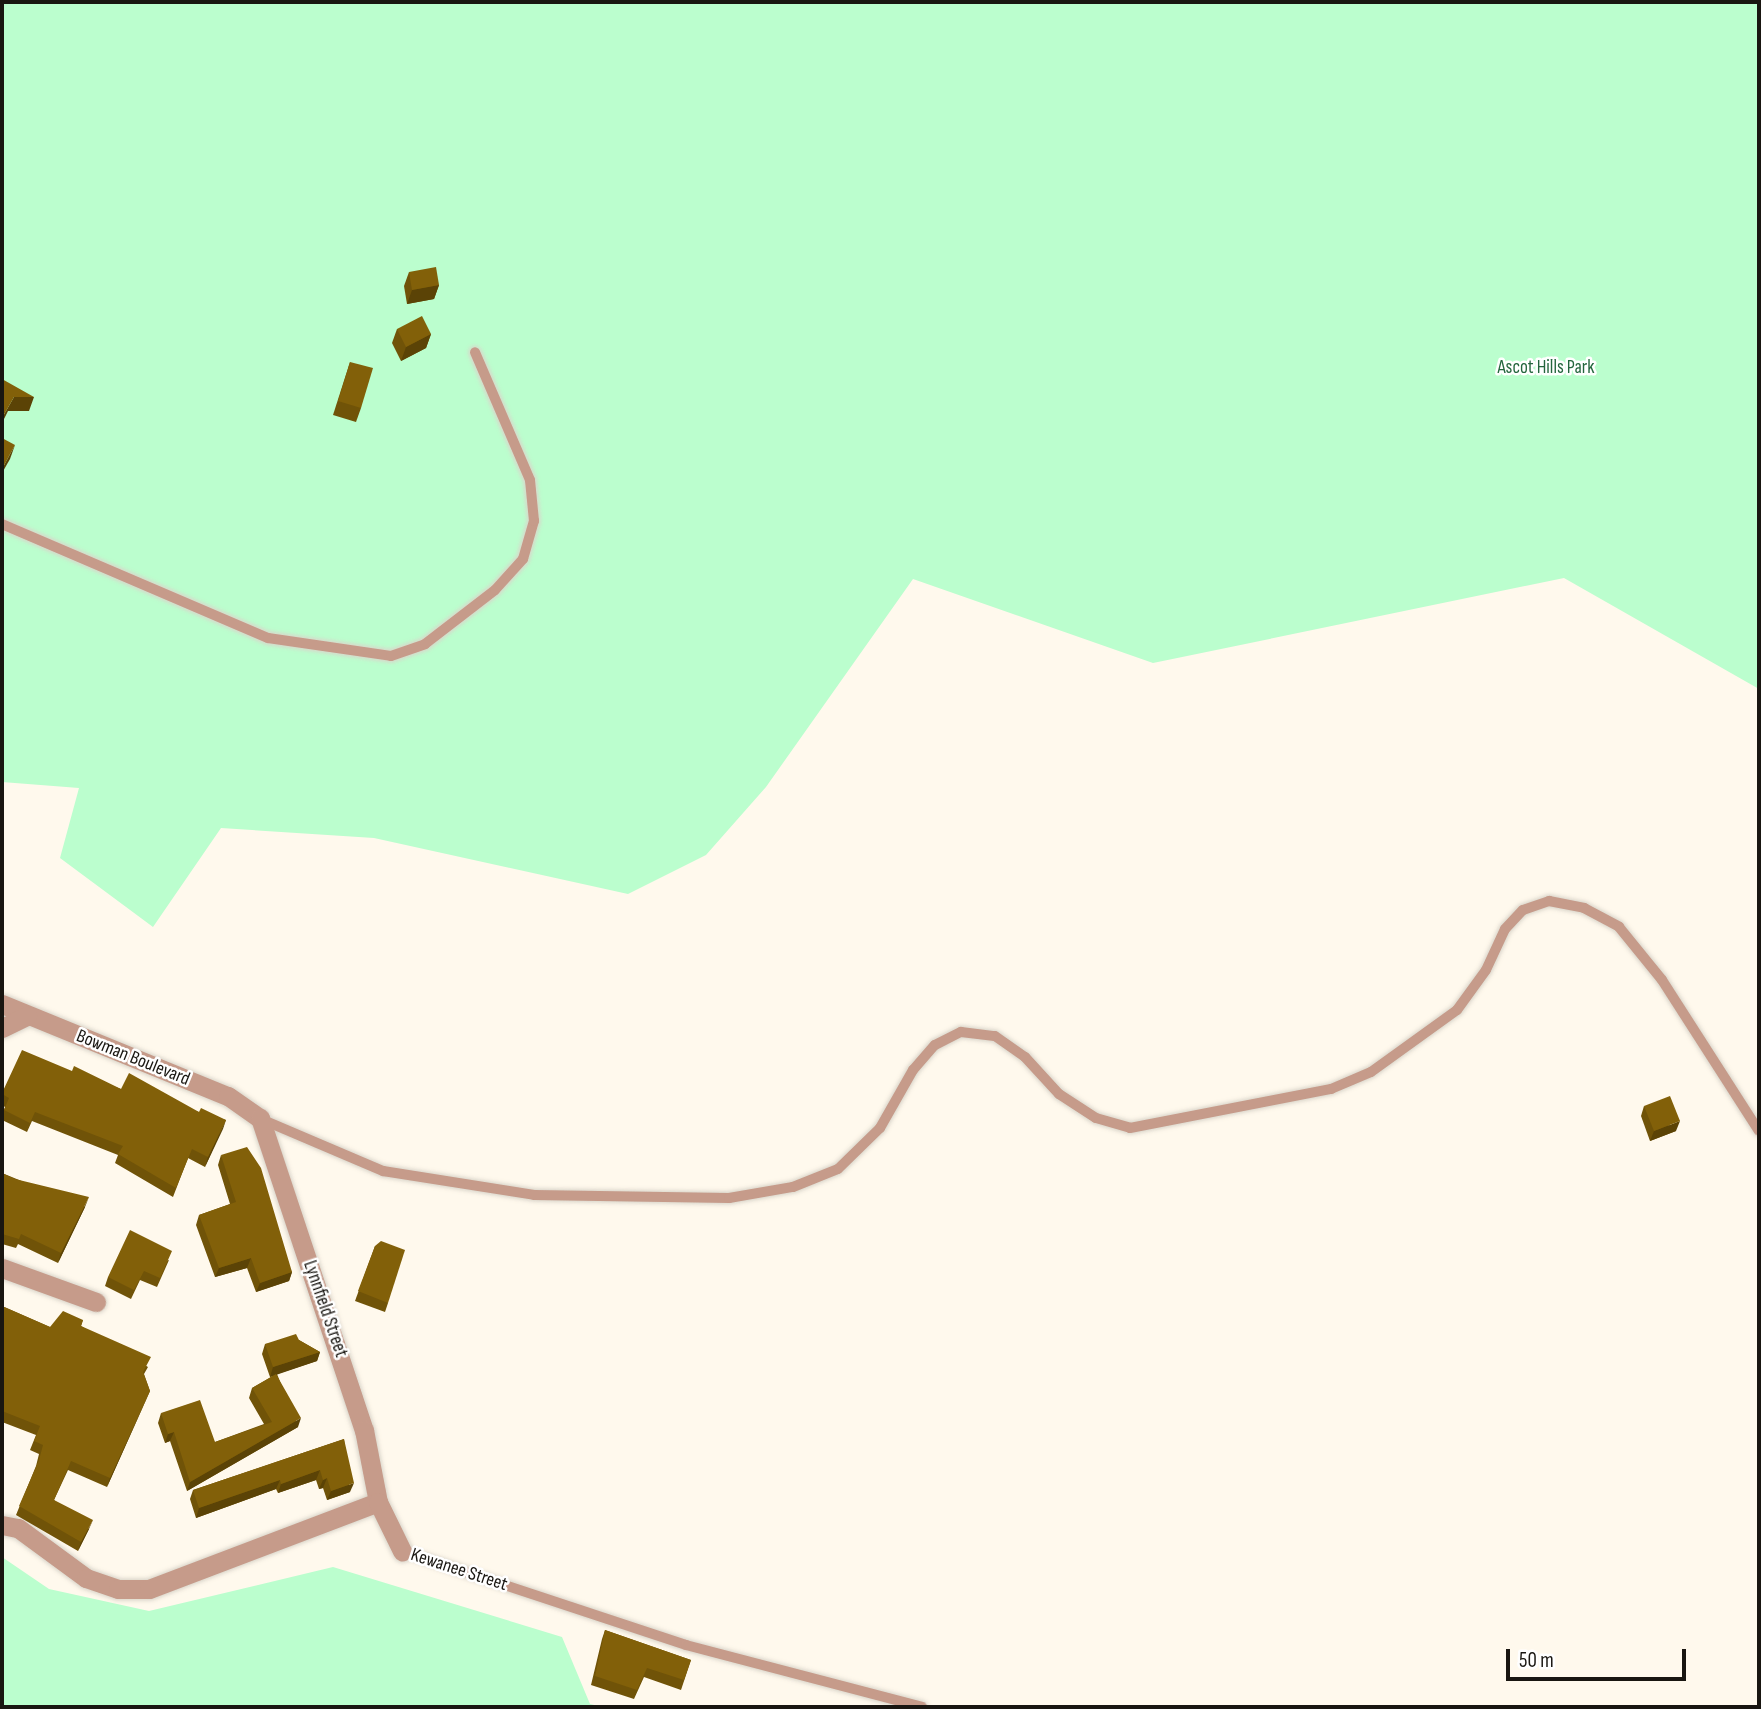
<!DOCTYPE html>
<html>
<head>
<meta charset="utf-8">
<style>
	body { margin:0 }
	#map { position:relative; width:1761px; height:1709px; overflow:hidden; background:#fff9ed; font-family:"Sofia Sans Condensed",sans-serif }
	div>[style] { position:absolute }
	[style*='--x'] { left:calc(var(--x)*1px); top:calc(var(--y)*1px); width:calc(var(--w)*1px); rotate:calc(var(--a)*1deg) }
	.green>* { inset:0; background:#bbfece }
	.roads { filter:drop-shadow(0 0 2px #dad5ca) drop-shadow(0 0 2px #dad5ca) }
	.service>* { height:10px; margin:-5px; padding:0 5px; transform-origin:5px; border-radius:5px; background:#c69b8a }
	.minor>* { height:19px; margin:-9.5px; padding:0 9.5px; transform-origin:9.5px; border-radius:9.5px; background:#c69b8a }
	.wall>* { inset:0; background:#705308 }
	.shaded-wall>* { inset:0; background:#5b4306 }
	.building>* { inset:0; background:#826009 }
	span { translate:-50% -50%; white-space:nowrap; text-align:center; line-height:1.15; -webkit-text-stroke:5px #fff; paint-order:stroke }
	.park-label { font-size:19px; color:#24663d }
	.street-label { font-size:19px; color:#191611 }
	.frame { position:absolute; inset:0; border:4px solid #191611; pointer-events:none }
	.scale { position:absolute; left:1506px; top:1649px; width:180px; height:32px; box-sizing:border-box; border:4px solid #191611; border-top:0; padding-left:9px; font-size:21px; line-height:24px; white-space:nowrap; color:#191611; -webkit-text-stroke:5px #fff; paint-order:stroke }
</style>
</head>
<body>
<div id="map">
	<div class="green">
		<div style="clip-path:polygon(2px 2px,1759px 2px,1759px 689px,1564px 578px,1153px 663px,913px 579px,766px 787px,706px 855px,628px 894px,374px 838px,221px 828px,153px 927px,60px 858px,79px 788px,2px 782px)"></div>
		<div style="clip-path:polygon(2px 1557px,49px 1589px,149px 1611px,333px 1567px,562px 1637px,590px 1704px,603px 1707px,2px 1707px)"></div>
	</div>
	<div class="roads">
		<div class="service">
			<div style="--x:2;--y:524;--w:289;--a:23.2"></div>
			<div style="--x:268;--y:638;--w:124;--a:8.3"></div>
			<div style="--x:391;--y:656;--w:36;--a:-19"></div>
			<div style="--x:425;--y:644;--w:88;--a:-37.6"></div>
			<div style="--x:495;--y:590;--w:42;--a:-47.9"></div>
			<div style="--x:523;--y:559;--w:40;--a:-74"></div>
			<div style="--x:534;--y:521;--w:41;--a:-95.6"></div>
			<div style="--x:530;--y:480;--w:139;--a:-113.3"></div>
			<div style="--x:261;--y:1119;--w:133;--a:23.1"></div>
			<div style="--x:383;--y:1171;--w:153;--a:9"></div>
			<div style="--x:534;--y:1195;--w:195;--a:0.9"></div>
			<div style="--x:729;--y:1198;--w:65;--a:-9.8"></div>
			<div style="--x:793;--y:1187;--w:48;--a:-21.8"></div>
			<div style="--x:838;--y:1169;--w:59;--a:-44.3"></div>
			<div style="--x:880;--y:1128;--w:67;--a:-60.4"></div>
			<div style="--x:913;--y:1070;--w:33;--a:-49"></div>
			<div style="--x:935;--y:1045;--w:29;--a:-27"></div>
			<div style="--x:961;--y:1032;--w:34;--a:7"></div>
			<div style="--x:995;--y:1036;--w:37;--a:35"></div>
			<div style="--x:1025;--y:1057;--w:50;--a:47.4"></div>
			<div style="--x:1059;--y:1094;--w:44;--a:33"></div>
			<div style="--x:1096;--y:1118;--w:35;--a:16"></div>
			<div style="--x:1130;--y:1128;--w:205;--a:-11"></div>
			<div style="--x:1331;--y:1089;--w:43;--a:-23"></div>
			<div style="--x:1371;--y:1072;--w:106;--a:-35.8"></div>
			<div style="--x:1457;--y:1010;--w:49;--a:-54.1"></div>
			<div style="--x:1486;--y:970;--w:45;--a:-65.1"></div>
			<div style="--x:1505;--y:929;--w:26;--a:-47"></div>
			<div style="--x:1523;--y:910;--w:28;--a:-19"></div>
			<div style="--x:1549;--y:901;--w:36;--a:11"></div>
			<div style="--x:1584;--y:908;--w:40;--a:28"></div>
			<div style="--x:1619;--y:927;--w:68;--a:50.9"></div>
			<div style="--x:1662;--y:980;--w:179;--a:57.3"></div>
			<div style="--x:402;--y:1551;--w:299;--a:18.3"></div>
			<div style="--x:686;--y:1645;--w:244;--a:14.7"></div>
		</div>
		<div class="minor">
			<div style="--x:2;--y:1004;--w:244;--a:22.2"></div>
			<div style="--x:228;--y:1096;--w:39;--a:35"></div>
			<div style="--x:260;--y:1118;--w:329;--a:71.6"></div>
			<div style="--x:364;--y:1430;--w:73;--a:79"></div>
			<div style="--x:2;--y:1028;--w:28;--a:-26"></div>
			<div style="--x:2;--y:1268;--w:100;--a:19.9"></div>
			<div style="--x:2;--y:1525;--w:16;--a:11"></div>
			<div style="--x:18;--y:1528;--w:84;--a:36.3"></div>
			<div style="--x:86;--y:1578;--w:34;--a:19"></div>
			<div style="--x:118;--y:1589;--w:31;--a:0"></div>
			<div style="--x:149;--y:1589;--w:245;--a:-20.8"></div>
			<div style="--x:378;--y:1502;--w:55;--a:63.9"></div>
		</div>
	</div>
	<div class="wall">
		<div style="clip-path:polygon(409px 272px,439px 285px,434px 299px,407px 304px,404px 286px)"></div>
		<div style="clip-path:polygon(397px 329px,431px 334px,426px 348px,401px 361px,392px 343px)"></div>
		<div style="clip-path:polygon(350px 362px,361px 408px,356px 422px,333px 415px)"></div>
		<div style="clip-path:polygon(72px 1071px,121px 1089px,226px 1120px,205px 1167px,188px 1158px,173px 1197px,115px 1163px,118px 1155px,32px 1121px,27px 1132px,2px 1120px,2px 1115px,5px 1107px,2px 1105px,2px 1093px)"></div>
		<div style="clip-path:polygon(1644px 1106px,1676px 1131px,1650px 1141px,1641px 1116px)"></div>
		<div style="clip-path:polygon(221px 1155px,292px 1272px,289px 1281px,256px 1292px,247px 1268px,215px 1277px,196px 1225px,199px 1215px,230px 1204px,218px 1165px)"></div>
		<div style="clip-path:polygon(2px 1173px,85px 1207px,58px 1263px,18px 1244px,16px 1248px,2px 1244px)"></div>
		<div style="clip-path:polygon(375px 1246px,388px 1303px,385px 1312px,355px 1301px)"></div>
		<div style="clip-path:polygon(169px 1260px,157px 1287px,140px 1280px,131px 1299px,105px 1286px,108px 1277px)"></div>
		<div style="clip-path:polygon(2px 1306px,50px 1327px,83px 1320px,81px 1326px,148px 1367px,144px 1374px,150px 1391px,107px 1487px,68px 1470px,54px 1500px,89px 1529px,78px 1551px,16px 1515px,36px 1466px,39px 1454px,30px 1450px,36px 1435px,2px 1422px)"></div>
		<div style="clip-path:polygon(299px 1340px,320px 1352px,317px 1361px,277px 1374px,298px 1427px,187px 1491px,170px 1441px,165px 1443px,158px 1423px,161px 1413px,215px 1442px,264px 1424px,249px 1398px,252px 1388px,273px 1376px,270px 1377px,262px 1354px,265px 1344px)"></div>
		<div style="clip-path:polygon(344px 1439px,350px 1492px,327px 1500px,323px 1488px,319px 1489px,316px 1480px,278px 1493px,276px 1489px,196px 1518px,190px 1499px,193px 1490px)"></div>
		<div style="clip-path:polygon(605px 1630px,691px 1660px,681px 1690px,644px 1677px,634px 1699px,591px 1685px,602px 1639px)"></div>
	</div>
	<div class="shaded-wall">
		<div style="clip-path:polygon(439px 285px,434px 299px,407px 304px,412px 290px)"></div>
		<div style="clip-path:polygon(431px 334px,426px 348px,401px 361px,406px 347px)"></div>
		<div style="clip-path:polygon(14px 397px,34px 397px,29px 411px,8px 411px,2px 423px,2px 418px)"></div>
		<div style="clip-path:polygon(15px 445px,10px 459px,2px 473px,2px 469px)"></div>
		<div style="clip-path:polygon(226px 1120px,223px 1129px,205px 1167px,208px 1157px)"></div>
		<div style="clip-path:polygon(1680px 1121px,1676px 1131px,1650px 1141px,1654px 1131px)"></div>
		<div style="clip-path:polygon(89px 1197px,85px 1207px,58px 1263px,61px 1253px)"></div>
		<div style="clip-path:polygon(251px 1258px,247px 1268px,215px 1277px,219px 1268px)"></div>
		<div style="clip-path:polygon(292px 1272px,289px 1281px,256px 1292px,260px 1283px)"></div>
		<div style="clip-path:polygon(320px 1352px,317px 1361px,270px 1377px,273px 1367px)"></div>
		<div style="clip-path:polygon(150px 1391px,146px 1400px,107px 1487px,110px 1478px)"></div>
		<div style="clip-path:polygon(301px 1418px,298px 1427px,187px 1491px,190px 1482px)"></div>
		<div style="clip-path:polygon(174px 1432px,170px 1441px,165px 1443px,168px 1434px)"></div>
		<div style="clip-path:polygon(320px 1470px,316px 1480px,278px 1493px,281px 1484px)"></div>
		<div style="clip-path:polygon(327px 1478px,323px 1488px,319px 1489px,323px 1480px)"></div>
		<div style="clip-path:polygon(280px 1480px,276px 1489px,196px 1518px,199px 1508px)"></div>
		<div style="clip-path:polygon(354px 1483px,350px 1492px,327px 1500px,331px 1491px)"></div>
		<div style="clip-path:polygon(93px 1520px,89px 1529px,78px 1551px,81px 1542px)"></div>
	</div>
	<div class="building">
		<div style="clip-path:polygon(436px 267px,439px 285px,412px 290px,409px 272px)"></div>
		<div style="clip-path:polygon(422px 316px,431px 334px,406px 347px,397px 329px)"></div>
		<div style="clip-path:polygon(350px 362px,373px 368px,361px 408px,338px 401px)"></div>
		<div style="clip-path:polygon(2px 379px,34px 397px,14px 397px,2px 418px)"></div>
		<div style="clip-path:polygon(2px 438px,15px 445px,2px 469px)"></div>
		<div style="clip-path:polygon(22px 1050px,72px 1071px,74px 1066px,121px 1089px,129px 1073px,199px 1112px,201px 1108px,226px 1120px,208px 1157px,192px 1149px,176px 1188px,118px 1154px,123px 1146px,35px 1112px,30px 1123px,4px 1110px,9px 1098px,2px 1094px,2px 1093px)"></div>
		<div style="clip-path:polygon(1670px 1096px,1680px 1121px,1654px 1131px,1644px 1106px)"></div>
		<div style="clip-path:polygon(247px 1147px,261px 1168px,292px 1272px,260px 1283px,251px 1258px,219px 1268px,199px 1215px,236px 1202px,221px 1155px)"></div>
		<div style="clip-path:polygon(2px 1173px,15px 1179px,89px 1197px,61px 1253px,21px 1234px,19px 1239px,2px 1234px)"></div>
		<div style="clip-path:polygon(130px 1230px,172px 1251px,160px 1278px,144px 1271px,134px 1290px,108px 1277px)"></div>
		<div style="clip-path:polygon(381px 1241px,405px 1250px,388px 1303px,358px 1291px,375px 1246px)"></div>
		<div style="clip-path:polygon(2px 1306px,50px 1327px,63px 1311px,83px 1320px,81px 1326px,151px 1357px,143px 1372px,150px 1391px,110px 1478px,71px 1461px,54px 1500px,93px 1520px,81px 1542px,19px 1506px,39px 1460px,43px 1445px,34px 1441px,40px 1426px,2px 1411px)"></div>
		<div style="clip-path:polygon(296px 1334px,299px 1340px,320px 1352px,273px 1367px,265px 1344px)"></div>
		<div style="clip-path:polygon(276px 1374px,301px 1418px,190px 1482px,174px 1432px,168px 1434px,161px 1413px,200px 1400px,215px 1442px,272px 1422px,252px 1388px)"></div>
		<div style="clip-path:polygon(344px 1439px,354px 1483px,331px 1491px,327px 1478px,323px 1480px,320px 1470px,281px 1484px,280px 1480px,199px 1508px,193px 1490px)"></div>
		<div style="clip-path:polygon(605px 1630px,691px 1660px,684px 1680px,647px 1668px,637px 1690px,595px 1676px)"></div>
	</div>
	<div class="park-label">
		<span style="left:1546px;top:368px">Ascot Hills Park</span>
	</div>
	<div class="street-label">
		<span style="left:133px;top:1058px;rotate:22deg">Bowman Boulevard</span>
		<span style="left:325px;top:1309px;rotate:71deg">Lynnfield Street</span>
		<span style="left:459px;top:1570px;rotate:18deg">Kewanee Street</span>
	</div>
	<div class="frame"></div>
	<div class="scale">50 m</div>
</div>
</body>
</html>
